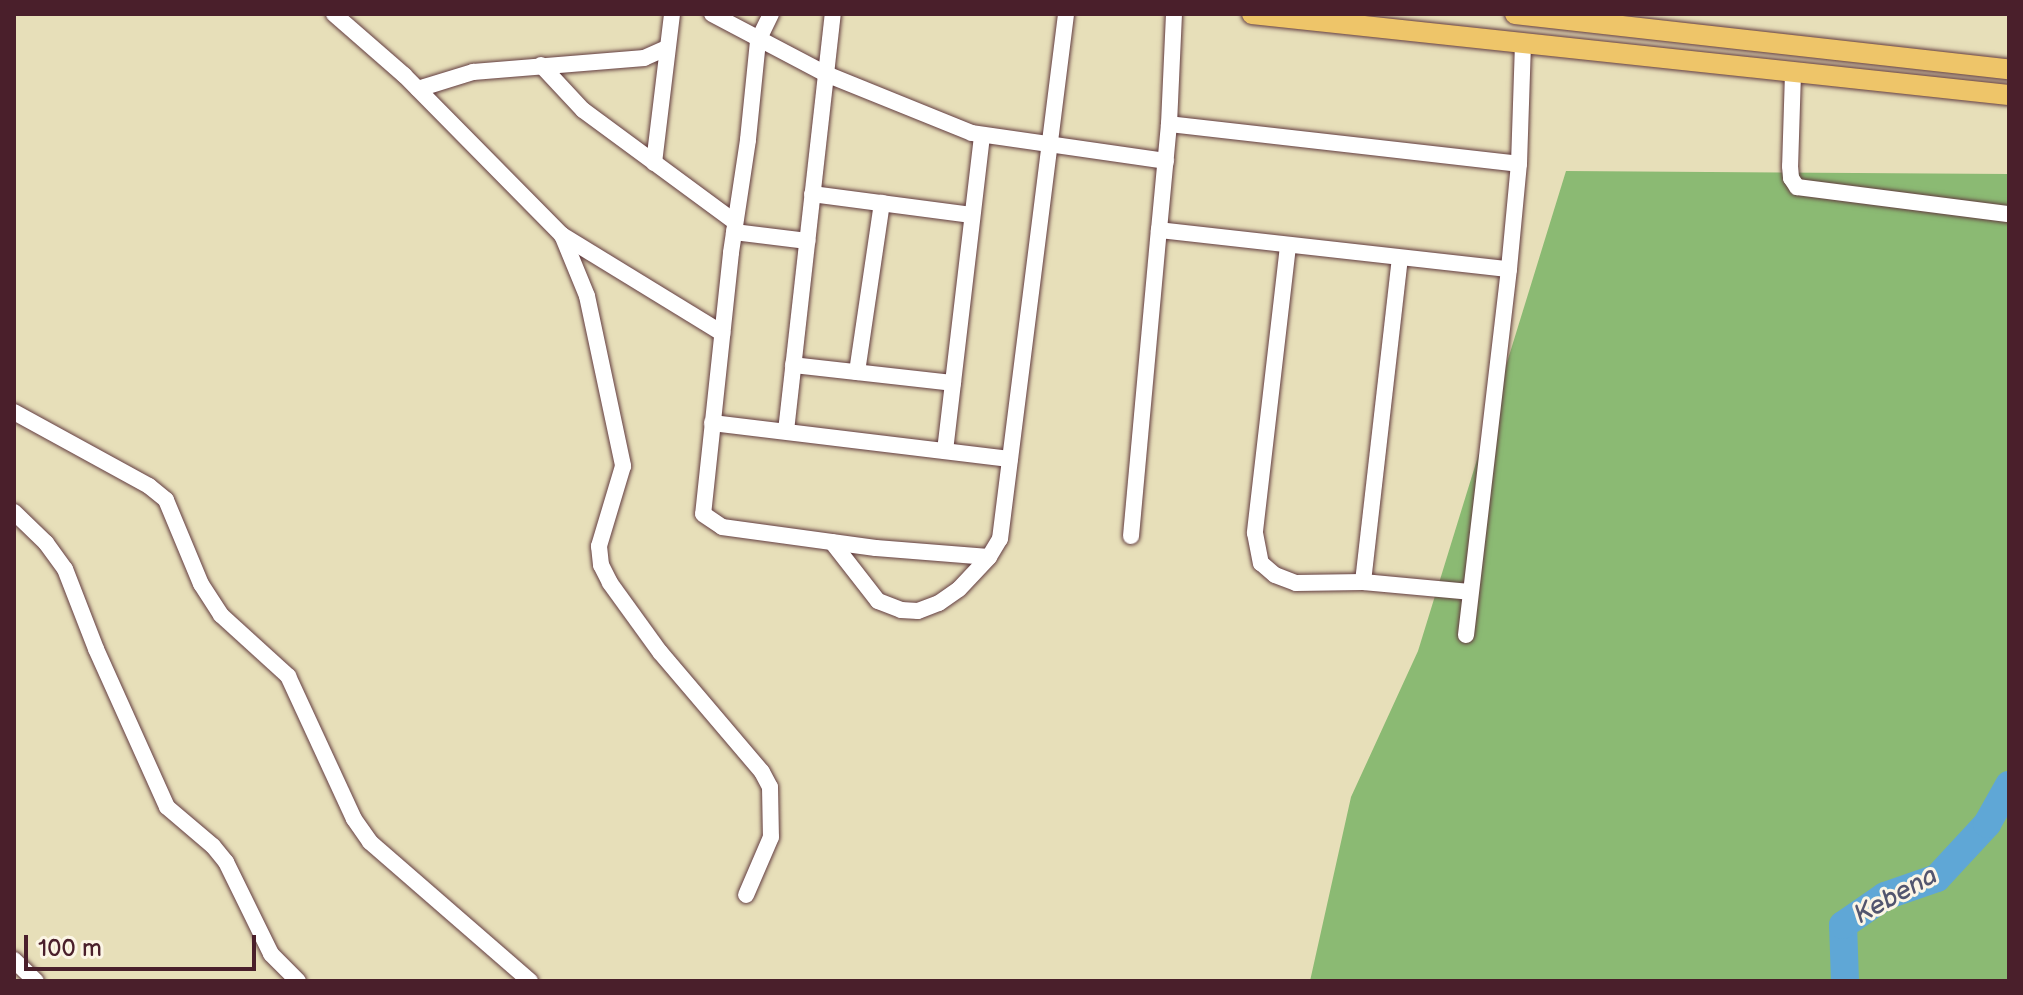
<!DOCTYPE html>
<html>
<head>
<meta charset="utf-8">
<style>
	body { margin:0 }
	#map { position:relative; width:2023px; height:995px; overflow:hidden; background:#e7dfb9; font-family:"Balsamiq Sans",sans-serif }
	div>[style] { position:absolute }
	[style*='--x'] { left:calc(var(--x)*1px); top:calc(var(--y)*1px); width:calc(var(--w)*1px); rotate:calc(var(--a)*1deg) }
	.forest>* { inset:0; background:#8bba73 }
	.river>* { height:28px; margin:-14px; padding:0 14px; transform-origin:14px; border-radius:14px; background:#5fa7d6 }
	.roads { filter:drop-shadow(0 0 2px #623c40) drop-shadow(0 0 2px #623c40) }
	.minor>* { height:16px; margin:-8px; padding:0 8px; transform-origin:8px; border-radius:8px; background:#fff }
	.major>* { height:20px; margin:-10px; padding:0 10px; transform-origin:10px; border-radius:10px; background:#eec569 }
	span { translate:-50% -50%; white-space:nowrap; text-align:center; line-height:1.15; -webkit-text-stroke:6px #fcf5e5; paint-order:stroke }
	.water-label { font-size:26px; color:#52556f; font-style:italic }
	.frame { position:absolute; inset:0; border:16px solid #4a1f2b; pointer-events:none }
	.scale { position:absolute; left:24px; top:935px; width:232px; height:36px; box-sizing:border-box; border:4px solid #4a1f2b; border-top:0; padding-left:10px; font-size:24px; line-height:28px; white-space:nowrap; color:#4a1f2b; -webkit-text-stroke:6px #fcf5e5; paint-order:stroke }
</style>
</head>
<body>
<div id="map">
	<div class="forest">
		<div style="clip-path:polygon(1566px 171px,2009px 174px,2009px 981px,1310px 981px,1351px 797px,1418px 651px)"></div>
	</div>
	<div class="river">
		<div style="--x:1845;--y:981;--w:56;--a:-92"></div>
		<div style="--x:1843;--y:925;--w:51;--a:-34.6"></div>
		<div style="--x:1885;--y:896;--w:55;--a:-19.1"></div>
		<div style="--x:1937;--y:878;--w:74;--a:-47.2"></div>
		<div style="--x:1987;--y:824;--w:45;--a:-60.6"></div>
	</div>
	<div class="roads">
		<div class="minor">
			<div style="--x:334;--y:14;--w:93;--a:41.1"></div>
			<div style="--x:404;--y:75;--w:225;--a:45.4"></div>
			<div style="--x:562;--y:235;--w:188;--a:31.5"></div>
			<div style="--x:712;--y:14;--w:129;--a:27.8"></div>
			<div style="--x:826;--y:74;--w:157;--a:22"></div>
			<div style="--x:972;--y:133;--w:196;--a:8.2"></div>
			<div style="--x:771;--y:14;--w:30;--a:116"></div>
			<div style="--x:758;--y:41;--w:100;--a:95.8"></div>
			<div style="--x:748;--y:140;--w:114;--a:98.6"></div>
			<div style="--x:731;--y:253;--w:262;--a:96.1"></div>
			<div style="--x:703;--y:514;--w:23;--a:34"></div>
			<div style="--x:722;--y:527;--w:155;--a:7.8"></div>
			<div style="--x:876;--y:548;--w:113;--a:4.6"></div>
			<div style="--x:1174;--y:14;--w:110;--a:92.6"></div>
			<div style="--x:1169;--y:124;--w:106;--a:95.4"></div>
			<div style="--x:1159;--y:230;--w:352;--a:6.4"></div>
			<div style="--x:541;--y:65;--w:62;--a:47"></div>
			<div style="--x:583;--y:110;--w:189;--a:36.4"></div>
			<div style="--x:1793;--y:73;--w:93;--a:91.8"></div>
			<div style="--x:1790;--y:166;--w:12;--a:85"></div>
			<div style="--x:1791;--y:178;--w:11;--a:56"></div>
			<div style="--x:1797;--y:187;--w:214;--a:7.3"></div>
			<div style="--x:418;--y:89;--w:58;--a:-17.2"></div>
			<div style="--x:473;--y:72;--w:172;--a:-4.7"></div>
			<div style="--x:644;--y:58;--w:24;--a:-24"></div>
			<div style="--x:1169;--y:124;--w:352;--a:6.5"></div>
			<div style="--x:654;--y:163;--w:150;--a:-83.1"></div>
			<div style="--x:812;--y:194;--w:161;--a:7.5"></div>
			<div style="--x:734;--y:232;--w:74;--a:7"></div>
			<div style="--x:562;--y:235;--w:66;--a:67.7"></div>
			<div style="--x:587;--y:296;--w:174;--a:78"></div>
			<div style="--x:623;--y:466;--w:84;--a:106.7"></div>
			<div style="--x:599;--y:546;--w:19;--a:84"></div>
			<div style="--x:601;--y:565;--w:20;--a:63"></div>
			<div style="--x:610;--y:583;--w:85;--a:54.1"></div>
			<div style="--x:660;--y:652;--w:157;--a:49.6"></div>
			<div style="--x:762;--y:772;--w:17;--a:62"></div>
			<div style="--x:770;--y:787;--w:50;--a:88.9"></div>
			<div style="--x:771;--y:837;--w:63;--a:113.3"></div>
			<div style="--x:1288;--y:246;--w:289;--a:96.6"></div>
			<div style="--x:1255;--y:533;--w:31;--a:79"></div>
			<div style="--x:1261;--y:563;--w:18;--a:41"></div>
			<div style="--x:1275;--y:575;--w:22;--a:21"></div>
			<div style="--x:1296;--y:583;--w:67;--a:-0.9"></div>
			<div style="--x:1363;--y:582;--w:107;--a:5.3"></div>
			<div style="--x:793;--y:365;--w:161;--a:6.4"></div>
			<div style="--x:857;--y:372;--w:171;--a:-81.6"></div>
			<div style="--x:14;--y:412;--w:154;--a:28.7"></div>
			<div style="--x:149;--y:486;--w:22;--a:39"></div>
			<div style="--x:166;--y:500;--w:91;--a:67.4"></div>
			<div style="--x:201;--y:584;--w:37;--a:57"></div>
			<div style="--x:221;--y:615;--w:91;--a:42.3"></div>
			<div style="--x:288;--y:676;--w:157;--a:65.2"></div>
			<div style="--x:354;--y:819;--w:28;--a:55"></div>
			<div style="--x:370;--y:842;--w:212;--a:41"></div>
			<div style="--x:712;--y:423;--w:300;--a:6.9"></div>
			<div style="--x:786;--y:431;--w:420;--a:-83.6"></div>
			<div style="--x:945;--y:451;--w:318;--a:-83.3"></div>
			<div style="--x:14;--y:512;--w:45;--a:44.1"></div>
			<div style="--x:46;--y:543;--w:32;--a:54"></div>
			<div style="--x:65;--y:569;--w:86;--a:68.8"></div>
			<div style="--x:96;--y:649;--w:173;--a:65.8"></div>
			<div style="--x:167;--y:807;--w:60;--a:40.3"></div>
			<div style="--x:213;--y:846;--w:21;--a:51"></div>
			<div style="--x:226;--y:862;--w:102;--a:63.9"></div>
			<div style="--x:271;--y:954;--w:38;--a:45"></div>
			<div style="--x:1131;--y:536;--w:307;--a:-84.8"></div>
			<div style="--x:832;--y:542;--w:75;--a:52.1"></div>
			<div style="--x:878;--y:601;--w:25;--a:21"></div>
			<div style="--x:901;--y:610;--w:17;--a:3"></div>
			<div style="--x:918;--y:611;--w:22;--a:-21"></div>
			<div style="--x:939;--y:603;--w:24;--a:-35"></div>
			<div style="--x:959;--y:589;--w:44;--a:-46.8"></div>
			<div style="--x:989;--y:557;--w:21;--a:-59"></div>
			<div style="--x:1000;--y:539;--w:529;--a:-82.83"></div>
			<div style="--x:1363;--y:582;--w:325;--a:-83.5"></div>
			<div style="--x:1466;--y:635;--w:369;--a:-83.3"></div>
			<div style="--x:1509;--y:269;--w:105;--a:-84.6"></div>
			<div style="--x:1519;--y:164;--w:120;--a:-88.1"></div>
			<div style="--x:14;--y:960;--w:30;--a:44"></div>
		</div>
		<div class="major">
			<div style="--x:1252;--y:14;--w:761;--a:6.11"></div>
			<div style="--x:1515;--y:14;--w:497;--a:6.4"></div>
		</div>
	</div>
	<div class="water-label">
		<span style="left:1896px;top:896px;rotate:-29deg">Kebena</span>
	</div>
	<div class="frame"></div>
	<div class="scale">100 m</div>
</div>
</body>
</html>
